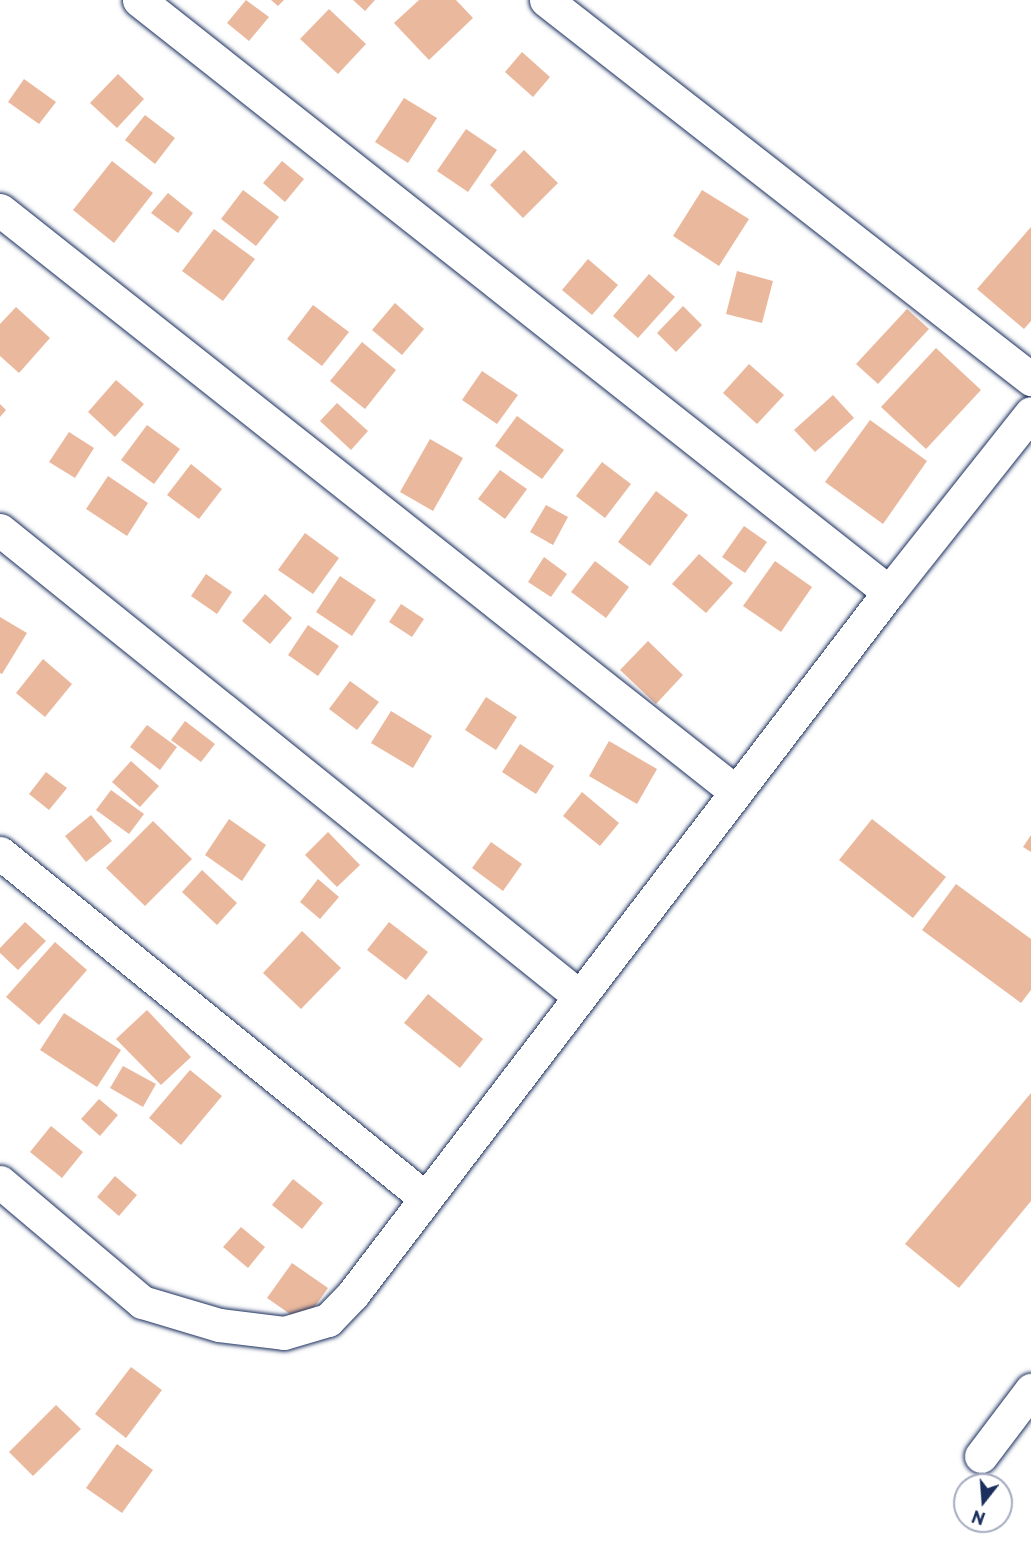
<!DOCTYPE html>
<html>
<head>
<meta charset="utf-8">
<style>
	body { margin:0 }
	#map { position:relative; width:1031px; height:1551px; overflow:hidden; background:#fff; font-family:"Playpen Sans",sans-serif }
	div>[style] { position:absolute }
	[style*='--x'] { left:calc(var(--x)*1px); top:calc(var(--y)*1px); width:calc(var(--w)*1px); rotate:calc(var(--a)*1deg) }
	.building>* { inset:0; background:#eab89c }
	.roads { filter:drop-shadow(0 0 2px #1b2f5e) drop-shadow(0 0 2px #1b2f5e) }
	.minor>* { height:33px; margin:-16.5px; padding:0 16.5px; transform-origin:16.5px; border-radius:16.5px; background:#fff }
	span { translate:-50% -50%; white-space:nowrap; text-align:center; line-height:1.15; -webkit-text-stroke:4.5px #fff; paint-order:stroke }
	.north { position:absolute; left:953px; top:1473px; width:60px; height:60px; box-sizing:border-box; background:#fff; border:2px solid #a4acbf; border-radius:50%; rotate:197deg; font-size:16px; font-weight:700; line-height:24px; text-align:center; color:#1b2f5e }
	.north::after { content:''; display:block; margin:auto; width:21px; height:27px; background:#1b2f5e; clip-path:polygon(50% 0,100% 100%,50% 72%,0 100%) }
</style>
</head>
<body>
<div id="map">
	<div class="building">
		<div style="clip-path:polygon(246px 0,269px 17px,249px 41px,227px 23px)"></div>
		<div style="clip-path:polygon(271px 0,284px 0,278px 6px)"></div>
		<div style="clip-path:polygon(353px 0,375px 0,365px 11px)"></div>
		<div style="clip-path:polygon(419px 0,456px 0,473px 18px,429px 60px,394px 23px)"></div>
		<div style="clip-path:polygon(329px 9px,366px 44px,338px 74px,300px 39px)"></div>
		<div style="clip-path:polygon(522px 52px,550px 77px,533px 97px,505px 72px)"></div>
		<div style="clip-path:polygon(118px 74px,144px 99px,117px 128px,90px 103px)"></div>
		<div style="clip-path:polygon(24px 79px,56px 102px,39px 124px,8px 102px)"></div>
		<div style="clip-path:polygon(404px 98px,437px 118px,408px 163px,375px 142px)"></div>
		<div style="clip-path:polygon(145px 115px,175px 138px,155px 164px,125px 140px)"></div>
		<div style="clip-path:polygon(466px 129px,497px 150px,468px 192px,437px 171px)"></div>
		<div style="clip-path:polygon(524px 150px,558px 183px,523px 218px,490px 185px)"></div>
		<div style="clip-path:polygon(112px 161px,153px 193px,114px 243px,73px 210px)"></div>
		<div style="clip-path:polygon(282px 161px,304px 179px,285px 202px,263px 183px)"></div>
		<div style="clip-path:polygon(243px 190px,279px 217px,256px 246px,221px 219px)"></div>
		<div style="clip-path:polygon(702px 190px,749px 219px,719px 266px,673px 236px)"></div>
		<div style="clip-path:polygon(168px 193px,193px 213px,178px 233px,151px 213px)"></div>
		<div style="clip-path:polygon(1031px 227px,1031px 321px,1024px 329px,977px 289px)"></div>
		<div style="clip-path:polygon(214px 229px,255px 259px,223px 301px,182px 271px)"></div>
		<div style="clip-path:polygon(588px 259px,618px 285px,592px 315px,562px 290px)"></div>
		<div style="clip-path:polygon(737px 271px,773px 281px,762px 323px,726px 314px)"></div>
		<div style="clip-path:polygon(649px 274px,675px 297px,638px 338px,613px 316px)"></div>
		<div style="clip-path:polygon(395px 303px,424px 329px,402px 355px,372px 330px)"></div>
		<div style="clip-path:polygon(313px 305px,349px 332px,322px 366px,287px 339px)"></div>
		<div style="clip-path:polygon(683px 306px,702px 325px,676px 352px,657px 333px)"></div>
		<div style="clip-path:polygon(16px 307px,50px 338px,19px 373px,0 356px,0 324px)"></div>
		<div style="clip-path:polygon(907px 309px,929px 329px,878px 384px,856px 364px)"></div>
		<div style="clip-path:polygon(362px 342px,396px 370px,365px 409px,330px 381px)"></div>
		<div style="clip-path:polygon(936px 348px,981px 390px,926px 449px,881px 407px)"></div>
		<div style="clip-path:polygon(749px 364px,784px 395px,757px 424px,723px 393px)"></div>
		<div style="clip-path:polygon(482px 371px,518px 395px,497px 424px,462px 400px)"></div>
		<div style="clip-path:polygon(116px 380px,144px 404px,115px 437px,88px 412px)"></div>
		<div style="clip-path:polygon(833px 395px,854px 418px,815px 452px,794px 430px)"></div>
		<div style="clip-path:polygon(337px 403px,368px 431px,351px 450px,320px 421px)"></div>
		<div style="clip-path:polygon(0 404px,6px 410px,0 417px)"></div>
		<div style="clip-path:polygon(517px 416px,564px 450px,542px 479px,495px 446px)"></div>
		<div style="clip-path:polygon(870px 420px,927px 461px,883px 524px,825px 482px)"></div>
		<div style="clip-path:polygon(147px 425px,180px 449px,154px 484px,121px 460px)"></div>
		<div style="clip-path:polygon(69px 432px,94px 448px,75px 478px,49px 462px)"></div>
		<div style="clip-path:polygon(430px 439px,463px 458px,433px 511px,400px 492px)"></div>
		<div style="clip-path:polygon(602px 462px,631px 484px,605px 518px,576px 496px)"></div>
		<div style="clip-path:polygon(191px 464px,222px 489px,199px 519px,167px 495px)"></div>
		<div style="clip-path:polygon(500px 470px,527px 489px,505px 519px,478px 499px)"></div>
		<div style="clip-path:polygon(108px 476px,148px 503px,127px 536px,86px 509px)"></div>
		<div style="clip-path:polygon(656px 491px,688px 515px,650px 566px,618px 542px)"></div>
		<div style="clip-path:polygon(546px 505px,568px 517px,553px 545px,530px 532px)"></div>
		<div style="clip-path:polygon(744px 526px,767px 542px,745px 573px,722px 557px)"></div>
		<div style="clip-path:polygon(305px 533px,339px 558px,313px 594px,278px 570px)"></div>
		<div style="clip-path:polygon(699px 554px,733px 583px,706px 613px,672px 584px)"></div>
		<div style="clip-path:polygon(544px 557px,567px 574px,551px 597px,528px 582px)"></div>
		<div style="clip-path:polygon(595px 561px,629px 587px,606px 618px,571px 592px)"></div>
		<div style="clip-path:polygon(775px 561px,812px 587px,781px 632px,743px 606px)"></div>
		<div style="clip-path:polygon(206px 574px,232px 592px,217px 614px,191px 596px)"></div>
		<div style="clip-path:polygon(340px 576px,376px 600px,352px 636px,316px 612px)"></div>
		<div style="clip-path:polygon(265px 594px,292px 618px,270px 644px,242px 621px)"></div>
		<div style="clip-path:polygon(401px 604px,424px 619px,412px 637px,389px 622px)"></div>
		<div style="clip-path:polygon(0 617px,27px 633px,2px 674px,0 673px)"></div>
		<div style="clip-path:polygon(308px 625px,339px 646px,318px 676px,288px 655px)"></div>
		<div style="clip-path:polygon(648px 641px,683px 675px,656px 704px,620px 670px)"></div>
		<div style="clip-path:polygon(43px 659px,72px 684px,45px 717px,16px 693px)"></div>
		<div style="clip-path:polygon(350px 681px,379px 702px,357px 730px,329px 709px)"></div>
		<div style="clip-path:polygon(486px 697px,517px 717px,496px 750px,465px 730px)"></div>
		<div style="clip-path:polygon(391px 711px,432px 736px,413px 768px,371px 743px)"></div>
		<div style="clip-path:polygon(185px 721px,215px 744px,201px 762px,171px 740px)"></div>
		<div style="clip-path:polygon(147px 725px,177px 747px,160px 770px,130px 747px)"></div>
		<div style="clip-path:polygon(609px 741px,657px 769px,637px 804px,589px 776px)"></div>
		<div style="clip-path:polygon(520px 744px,554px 766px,536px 794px,502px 772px)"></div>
		<div style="clip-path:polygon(131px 761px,159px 786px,140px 807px,112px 782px)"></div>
		<div style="clip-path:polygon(46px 772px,67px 788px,49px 810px,29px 794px)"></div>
		<div style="clip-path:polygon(111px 790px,144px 814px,129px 834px,96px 810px)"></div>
		<div style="clip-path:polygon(582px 792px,619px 823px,600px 846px,563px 816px)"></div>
		<div style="clip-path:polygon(91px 815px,112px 841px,86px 862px,65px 836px)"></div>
		<div style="clip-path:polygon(229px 819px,266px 845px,242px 881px,205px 855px)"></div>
		<div style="clip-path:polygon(872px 819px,946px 877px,913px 918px,839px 860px)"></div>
		<div style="clip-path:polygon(153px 821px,192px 859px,145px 906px,106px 868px)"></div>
		<div style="clip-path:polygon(328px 832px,360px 865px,337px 887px,305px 855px)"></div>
		<div style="clip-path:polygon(1031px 835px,1031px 852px,1023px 847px)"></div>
		<div style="clip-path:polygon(491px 842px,522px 864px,503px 891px,472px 868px)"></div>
		<div style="clip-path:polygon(202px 870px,237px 903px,217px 925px,182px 892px)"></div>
		<div style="clip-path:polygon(318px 879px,339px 897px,320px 919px,300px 902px)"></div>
		<div style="clip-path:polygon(956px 884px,1031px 939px,1031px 990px,1021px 1003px,922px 930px)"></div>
		<div style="clip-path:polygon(25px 922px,46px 941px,18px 970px,0 953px,0 948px)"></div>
		<div style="clip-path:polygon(389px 922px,428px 952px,406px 980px,367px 950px)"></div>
		<div style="clip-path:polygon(302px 931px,341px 968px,301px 1009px,263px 973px)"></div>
		<div style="clip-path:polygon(55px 942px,87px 970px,39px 1025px,6px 997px)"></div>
		<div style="clip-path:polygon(428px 994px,483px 1039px,460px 1068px,404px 1023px)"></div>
		<div style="clip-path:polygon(147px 1010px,191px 1057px,161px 1085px,116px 1039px)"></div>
		<div style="clip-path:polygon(64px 1013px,121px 1050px,97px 1087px,40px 1050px)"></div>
		<div style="clip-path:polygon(123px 1066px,156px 1084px,143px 1107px,110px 1088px)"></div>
		<div style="clip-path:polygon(190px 1070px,222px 1096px,181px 1145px,149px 1118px)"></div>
		<div style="clip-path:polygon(1031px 1093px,1031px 1201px,959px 1288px,905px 1244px)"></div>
		<div style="clip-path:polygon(99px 1099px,118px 1115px,100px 1136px,81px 1119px)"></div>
		<div style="clip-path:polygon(51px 1126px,83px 1152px,62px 1178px,30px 1152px)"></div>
		<div style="clip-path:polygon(115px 1176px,137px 1195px,119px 1216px,97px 1197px)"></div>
		<div style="clip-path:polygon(293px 1179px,323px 1203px,302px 1229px,272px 1205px)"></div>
		<div style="clip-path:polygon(241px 1227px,265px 1247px,248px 1268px,223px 1247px)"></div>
		<div style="clip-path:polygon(292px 1263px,328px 1288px,303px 1323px,267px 1298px)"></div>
		<div style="clip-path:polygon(131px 1367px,162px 1390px,126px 1438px,95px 1414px)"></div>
		<div style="clip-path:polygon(56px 1405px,81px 1429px,33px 1476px,9px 1452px)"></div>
		<div style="clip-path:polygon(117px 1444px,153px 1470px,122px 1513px,86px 1488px)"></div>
	</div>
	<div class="roads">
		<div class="minor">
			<div style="--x:139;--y:0;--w:955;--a:38.29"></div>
			<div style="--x:546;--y:0;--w:616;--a:38.01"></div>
			<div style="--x:0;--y:210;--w:938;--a:38.34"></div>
			<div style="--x:0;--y:530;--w:743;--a:38.83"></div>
			<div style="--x:0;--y:853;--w:546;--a:39.05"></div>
			<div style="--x:0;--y:1182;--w:186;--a:40.2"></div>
			<div style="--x:142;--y:1302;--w:80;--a:16.6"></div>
			<div style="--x:219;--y:1325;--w:65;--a:7"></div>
			<div style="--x:284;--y:1333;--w:46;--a:-16.5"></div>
			<div style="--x:328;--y:1320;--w:36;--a:-46"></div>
			<div style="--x:353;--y:1294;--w:883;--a:-52.64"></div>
			<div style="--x:889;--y:592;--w:228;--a:-51.6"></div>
			<div style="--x:981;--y:1456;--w:83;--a:-52.9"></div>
		</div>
	</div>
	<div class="north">N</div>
</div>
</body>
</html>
